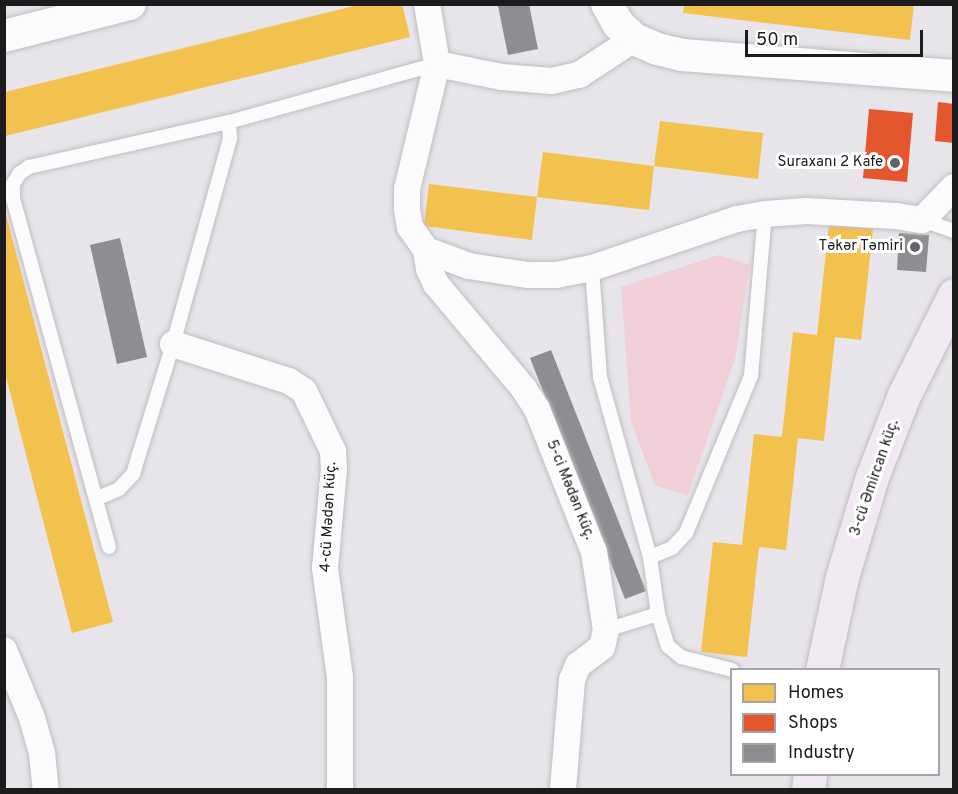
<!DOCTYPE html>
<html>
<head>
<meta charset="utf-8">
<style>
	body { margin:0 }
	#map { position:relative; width:958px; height:794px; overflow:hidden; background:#e7e4ea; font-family:Overpass,sans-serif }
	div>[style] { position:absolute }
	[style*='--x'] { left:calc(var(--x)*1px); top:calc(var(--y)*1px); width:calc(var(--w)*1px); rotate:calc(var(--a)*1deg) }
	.park>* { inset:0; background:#f0cfd8 }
	.homes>* { inset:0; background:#f2c14e }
	.shops>* { inset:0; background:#e4572e }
	.industry>* { inset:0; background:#8d8d92 }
	.roads { filter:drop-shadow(0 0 2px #bebdc0) drop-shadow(0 0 2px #bebdc0) }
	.service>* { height:14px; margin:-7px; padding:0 7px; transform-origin:7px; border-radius:7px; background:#fbfbfc }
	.minor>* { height:26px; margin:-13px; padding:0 13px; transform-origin:13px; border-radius:13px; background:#fbfbfc }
	.tertiary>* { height:32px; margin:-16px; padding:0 16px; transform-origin:16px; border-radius:16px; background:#fbfbfc }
	.secondary>* { height:33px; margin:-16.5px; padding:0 16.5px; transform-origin:16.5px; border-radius:16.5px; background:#f0e9f2 }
	.dots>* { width:16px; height:16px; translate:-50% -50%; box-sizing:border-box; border:3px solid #fff; border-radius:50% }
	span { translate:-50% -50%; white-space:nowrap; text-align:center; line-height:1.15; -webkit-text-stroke:6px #fff; paint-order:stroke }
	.poi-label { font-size:15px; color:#1c1c1c }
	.right { translate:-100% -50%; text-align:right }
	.street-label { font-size:15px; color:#1c1c1c }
	.frame { position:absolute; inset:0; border:6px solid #1c1c1c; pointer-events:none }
	.legend { position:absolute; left:730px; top:668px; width:210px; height:108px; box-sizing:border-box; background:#fff; border:2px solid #a4a4a4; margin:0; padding:8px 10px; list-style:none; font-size:18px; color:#1c1c1c }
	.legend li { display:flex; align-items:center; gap:12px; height:30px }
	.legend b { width:30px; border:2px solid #a4a4a4 }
	.scale { position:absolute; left:745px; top:30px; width:178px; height:27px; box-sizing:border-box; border:3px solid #1c1c1c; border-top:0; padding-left:8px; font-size:18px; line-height:21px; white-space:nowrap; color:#1c1c1c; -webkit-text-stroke:4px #fff; paint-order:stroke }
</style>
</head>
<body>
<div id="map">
	<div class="park">
		<div style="clip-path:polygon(719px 255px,750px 265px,735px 359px,688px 495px,655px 486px,631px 421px,621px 287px)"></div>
	</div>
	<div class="homes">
		<div style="clip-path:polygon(362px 4px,402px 4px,410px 37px,5px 136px,5px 92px)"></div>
		<div style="clip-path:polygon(684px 4px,914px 4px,910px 40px,683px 13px)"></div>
		<div style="clip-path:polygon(660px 121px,763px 133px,758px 179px,654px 166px)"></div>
		<div style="clip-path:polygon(543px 152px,654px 166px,649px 210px,537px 197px)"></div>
		<div style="clip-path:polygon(429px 184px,537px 197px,532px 240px,424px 226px)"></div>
		<div style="clip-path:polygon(5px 211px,113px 622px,72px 633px,5px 373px)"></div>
		<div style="clip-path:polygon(829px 224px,873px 229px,861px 340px,835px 337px,824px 441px,798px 438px,786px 550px,759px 547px,747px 657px,701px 652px,713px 542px,742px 545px,754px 434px,782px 437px,793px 332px,817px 335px)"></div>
	</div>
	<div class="shops">
		<div style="clip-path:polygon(938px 102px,954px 104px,954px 143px,935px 141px)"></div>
		<div style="clip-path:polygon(869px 109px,913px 113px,907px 182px,863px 178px)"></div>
	</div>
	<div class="industry">
		<div style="clip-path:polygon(505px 4px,529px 4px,538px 49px,508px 55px,498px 6px)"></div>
		<div style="clip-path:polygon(899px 233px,929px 235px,926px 272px,897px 270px)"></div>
		<div style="clip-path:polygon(120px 238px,147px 357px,117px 364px,90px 245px)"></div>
		<div style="clip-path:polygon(551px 350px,646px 591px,625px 599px,530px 358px)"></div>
	</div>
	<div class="roads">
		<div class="service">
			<div style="--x:922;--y:220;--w:34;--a:19"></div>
			<div style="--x:592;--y:268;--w:109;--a:85.8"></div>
			<div style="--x:600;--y:377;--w:187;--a:74.5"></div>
			<div style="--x:650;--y:557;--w:58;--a:82"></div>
			<div style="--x:658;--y:614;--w:54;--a:162.9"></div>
			<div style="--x:98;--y:498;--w:23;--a:-23"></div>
			<div style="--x:119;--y:489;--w:21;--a:-47"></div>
			<div style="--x:133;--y:474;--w:136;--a:-72.9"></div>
			<div style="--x:173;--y:344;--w:214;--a:-74.5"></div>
			<div style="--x:230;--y:138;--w:16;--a:-94"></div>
			<div style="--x:109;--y:547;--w:361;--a:-105.4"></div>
			<div style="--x:13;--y:199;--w:15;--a:-90"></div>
			<div style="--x:13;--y:184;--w:13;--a:-58"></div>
			<div style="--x:20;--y:173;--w:11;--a:-34"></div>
			<div style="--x:29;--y:167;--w:205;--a:-12.7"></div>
			<div style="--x:229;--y:122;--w:216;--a:-15.6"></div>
			<div style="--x:650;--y:557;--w:24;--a:-22"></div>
			<div style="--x:672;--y:548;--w:21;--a:-47"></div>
			<div style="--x:686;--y:533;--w:170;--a:-67.5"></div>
			<div style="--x:751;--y:376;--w:163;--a:-85.1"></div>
			<div style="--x:658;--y:614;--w:34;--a:73"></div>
			<div style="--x:668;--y:646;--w:17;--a:40"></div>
			<div style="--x:681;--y:657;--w:53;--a:14.3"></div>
		</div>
		<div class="minor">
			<div style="--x:427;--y:4;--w:61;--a:80.5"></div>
			<div style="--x:437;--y:64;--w:129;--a:103.5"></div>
			<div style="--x:407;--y:189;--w:20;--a:90"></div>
			<div style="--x:407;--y:209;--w:18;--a:81"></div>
			<div style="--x:410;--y:227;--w:28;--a:55"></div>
			<div style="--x:426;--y:250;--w:46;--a:20.4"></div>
			<div style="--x:469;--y:266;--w:60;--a:8.7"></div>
			<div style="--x:528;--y:275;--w:28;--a:0"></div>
			<div style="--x:556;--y:275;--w:37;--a:-11"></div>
			<div style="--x:592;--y:268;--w:153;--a:-18.7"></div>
			<div style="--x:737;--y:219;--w:28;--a:-10"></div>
			<div style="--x:765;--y:214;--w:41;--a:-4.2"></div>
			<div style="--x:806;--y:211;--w:90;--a:3.2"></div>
			<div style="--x:896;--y:216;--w:26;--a:9"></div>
			<div style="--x:922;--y:220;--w:46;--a:-45.9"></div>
			<div style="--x:437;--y:64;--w:66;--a:11.3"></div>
			<div style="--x:502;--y:77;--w:50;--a:4.6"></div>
			<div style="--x:552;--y:81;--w:28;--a:-13"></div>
			<div style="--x:579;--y:75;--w:66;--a:-33.2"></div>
			<div style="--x:426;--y:250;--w:19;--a:81"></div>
			<div style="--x:429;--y:269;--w:17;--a:65"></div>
			<div style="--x:436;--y:284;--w:137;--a:50"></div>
			<div style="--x:524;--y:389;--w:24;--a:57"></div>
			<div style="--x:537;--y:409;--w:154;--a:68.3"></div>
			<div style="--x:594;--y:552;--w:79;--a:81.3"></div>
			<div style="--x:606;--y:630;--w:17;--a:103"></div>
			<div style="--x:602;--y:647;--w:30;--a:143"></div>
			<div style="--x:578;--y:665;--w:16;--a:112"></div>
			<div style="--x:572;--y:680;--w:110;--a:94.7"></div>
			<div style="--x:173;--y:344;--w:122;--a:17.7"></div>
			<div style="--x:289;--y:381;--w:18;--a:34"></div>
			<div style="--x:304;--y:391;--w:67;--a:64.2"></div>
			<div style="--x:333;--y:451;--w:18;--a:87"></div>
			<div style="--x:334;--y:469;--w:99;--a:95.2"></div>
			<div style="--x:325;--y:568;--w:110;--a:82.2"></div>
			<div style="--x:340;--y:677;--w:113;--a:90"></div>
			<div style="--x:4;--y:650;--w:74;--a:67.6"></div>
			<div style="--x:32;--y:718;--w:37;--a:74"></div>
			<div style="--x:42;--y:754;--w:36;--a:84"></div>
		</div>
		<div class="tertiary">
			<div style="--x:607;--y:4;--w:23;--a:61"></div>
			<div style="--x:618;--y:24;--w:22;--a:43"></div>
			<div style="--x:634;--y:39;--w:25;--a:23"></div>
			<div style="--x:657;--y:49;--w:26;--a:13"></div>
			<div style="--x:682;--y:55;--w:273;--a:4.4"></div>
			<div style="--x:4;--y:36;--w:130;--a:-14.3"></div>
		</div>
		<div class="secondary">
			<div style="--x:822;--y:670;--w:95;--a:-77.9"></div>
			<div style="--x:842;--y:577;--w:104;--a:-73.3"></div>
			<div style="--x:872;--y:477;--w:88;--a:-68.7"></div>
			<div style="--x:904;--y:395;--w:112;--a:-63.4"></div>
			<div style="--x:808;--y:790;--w:16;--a:-83"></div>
		</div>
	</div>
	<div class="dots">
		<div style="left:895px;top:163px;background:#636264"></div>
		<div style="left:915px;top:247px;background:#636264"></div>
	</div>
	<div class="poi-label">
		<span class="right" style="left:883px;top:163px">Suraxanı 2 Kafe</span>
		<span class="right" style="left:903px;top:247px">Təkər Təmiri</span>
	</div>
	<div class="street-label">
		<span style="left:875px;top:478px;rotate:-71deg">3-cü Əmircan küç.</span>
		<span style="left:570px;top:490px;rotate:68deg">5-ci Mədən küç.</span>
		<span style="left:329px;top:517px;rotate:-87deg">4-cü Mədən küç.</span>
	</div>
	<div class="frame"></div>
	<ul class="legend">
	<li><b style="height:16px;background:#f2c14e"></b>Homes</li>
	<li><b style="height:16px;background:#e4572e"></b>Shops</li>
	<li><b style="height:16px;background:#8d8d92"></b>Industry</li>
	</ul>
	<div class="scale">50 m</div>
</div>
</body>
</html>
